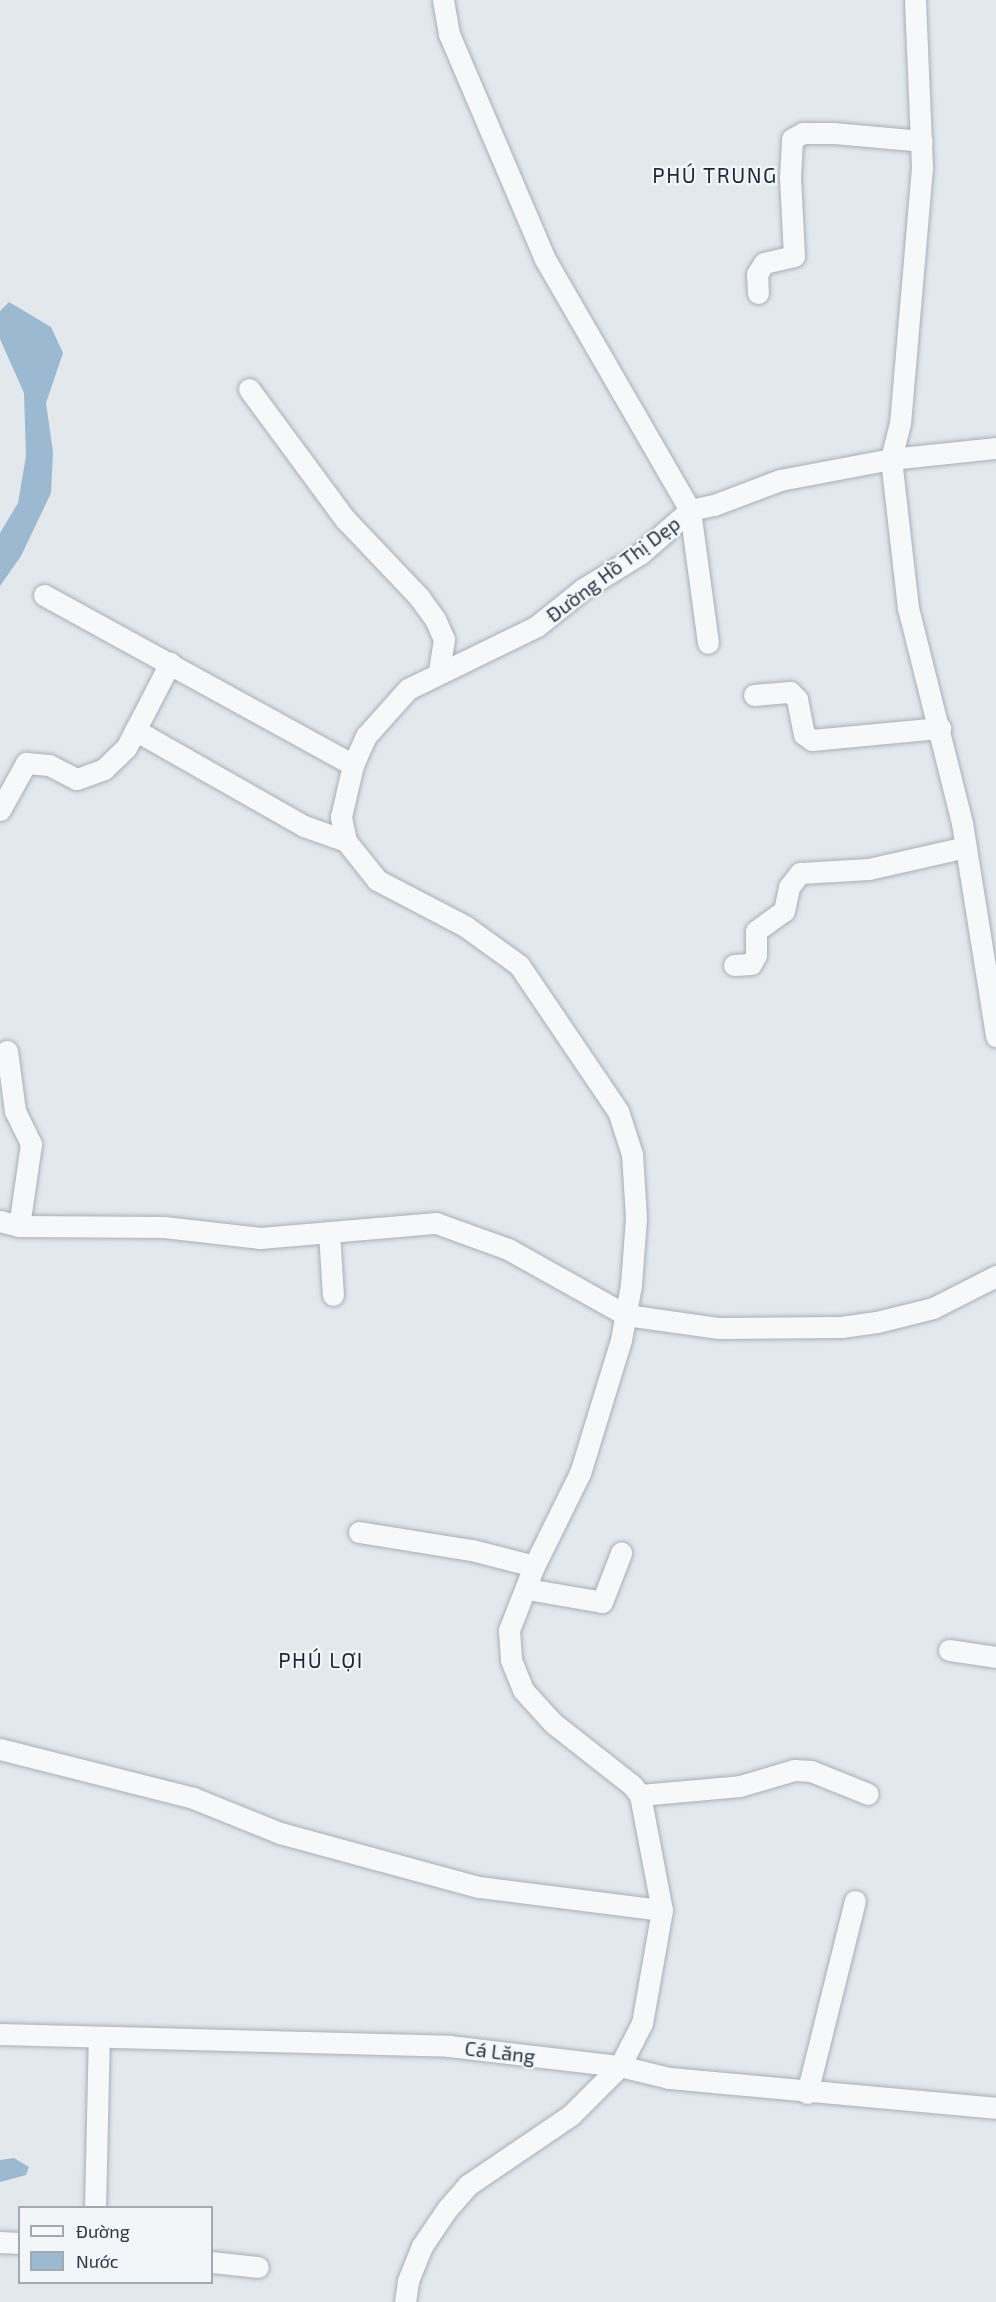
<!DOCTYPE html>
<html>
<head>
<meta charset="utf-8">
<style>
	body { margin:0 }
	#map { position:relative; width:996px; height:2302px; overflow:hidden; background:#e3e8ec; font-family:"Exo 2",sans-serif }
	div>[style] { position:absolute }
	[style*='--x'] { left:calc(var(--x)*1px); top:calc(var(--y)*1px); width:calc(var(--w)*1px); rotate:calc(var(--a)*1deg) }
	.water>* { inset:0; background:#9bb9d0 }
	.roads { filter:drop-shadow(0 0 2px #a7afb7) drop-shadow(0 0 2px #a7afb7) }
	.minor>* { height:21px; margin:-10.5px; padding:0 10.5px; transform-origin:10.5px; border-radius:10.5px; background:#f6f8fa }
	span { translate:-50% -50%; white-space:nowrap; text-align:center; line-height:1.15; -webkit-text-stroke:4.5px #f3f6f9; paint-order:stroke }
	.street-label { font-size:20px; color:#293647 }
	.neighbourhood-label { font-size:21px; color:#1b2738; letter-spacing:1.5px }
	.legend { position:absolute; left:18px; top:2206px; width:195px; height:78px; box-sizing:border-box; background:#f3f6f9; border:2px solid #a2a9b2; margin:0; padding:8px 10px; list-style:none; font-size:18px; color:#293647 }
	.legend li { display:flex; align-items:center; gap:12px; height:30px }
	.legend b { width:30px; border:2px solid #a2a9b2 }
</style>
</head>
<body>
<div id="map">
	<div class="water">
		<div style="clip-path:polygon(9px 302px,51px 327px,63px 353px,46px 403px,53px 452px,51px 493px,21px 556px,0 586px,0 533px,18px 503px,26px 456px,24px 393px,0 339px,0 311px)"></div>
		<div style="clip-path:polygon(14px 2158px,29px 2167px,26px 2175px,0 2182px,0 2160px)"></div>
	</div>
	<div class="roads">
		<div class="minor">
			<div style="--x:443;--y:0;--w:35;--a:80"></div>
			<div style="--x:449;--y:34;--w:245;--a:66.9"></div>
			<div style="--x:545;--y:259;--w:290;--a:60"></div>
			<div style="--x:690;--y:510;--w:134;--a:82.3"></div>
			<div style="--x:915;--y:0;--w:167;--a:87.6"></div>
			<div style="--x:922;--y:167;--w:257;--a:94.9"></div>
			<div style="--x:900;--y:423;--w:37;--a:104"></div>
			<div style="--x:891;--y:459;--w:150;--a:83.5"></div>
			<div style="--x:908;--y:608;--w:222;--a:75.9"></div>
			<div style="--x:962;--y:823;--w:216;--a:80.9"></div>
			<div style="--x:758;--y:293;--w:19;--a:-93"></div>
			<div style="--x:757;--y:274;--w:13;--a:-58"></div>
			<div style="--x:764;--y:263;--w:31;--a:-13"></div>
			<div style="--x:794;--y:256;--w:78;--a:-92.9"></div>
			<div style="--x:790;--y:178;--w:39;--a:-87"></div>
			<div style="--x:792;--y:139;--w:13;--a:-29"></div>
			<div style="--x:803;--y:133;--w:30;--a:0"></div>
			<div style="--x:833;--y:133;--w:89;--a:5.1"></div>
			<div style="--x:249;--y:389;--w:162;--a:53.6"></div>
			<div style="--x:345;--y:519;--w:108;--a:46.5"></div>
			<div style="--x:419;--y:597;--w:27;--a:54"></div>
			<div style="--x:435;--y:619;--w:22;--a:66"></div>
			<div style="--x:444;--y:639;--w:33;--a:99"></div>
			<div style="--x:44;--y:595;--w:353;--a:28.8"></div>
			<div style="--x:754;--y:695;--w:36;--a:-5"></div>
			<div style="--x:790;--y:692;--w:10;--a:45"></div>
			<div style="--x:797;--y:699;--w:36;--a:79"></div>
			<div style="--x:804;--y:734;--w:10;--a:37"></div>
			<div style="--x:812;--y:740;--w:129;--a:-5.4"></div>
			<div style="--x:135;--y:730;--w:194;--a:29.6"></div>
			<div style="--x:304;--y:826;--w:45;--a:19.7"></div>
			<div style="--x:346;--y:841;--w:50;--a:51.5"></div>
			<div style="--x:377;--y:880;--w:99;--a:27.6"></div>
			<div style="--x:465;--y:926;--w:67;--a:35.8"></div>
			<div style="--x:519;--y:965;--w:176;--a:55.9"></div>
			<div style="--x:618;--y:1111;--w:45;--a:72"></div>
			<div style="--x:632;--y:1154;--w:64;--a:86.4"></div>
			<div style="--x:636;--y:1218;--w:67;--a:94.3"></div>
			<div style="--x:631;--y:1285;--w:56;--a:100.3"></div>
			<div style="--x:621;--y:1340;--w:139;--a:107.1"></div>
			<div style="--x:580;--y:1473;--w:104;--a:116.3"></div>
			<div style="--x:534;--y:1566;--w:69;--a:111.3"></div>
			<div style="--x:509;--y:1630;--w:30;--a:86"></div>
			<div style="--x:511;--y:1660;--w:32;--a:68"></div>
			<div style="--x:523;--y:1690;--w:45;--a:47.7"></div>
			<div style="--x:553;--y:1723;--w:100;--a:38.1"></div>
			<div style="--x:632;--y:1785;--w:13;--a:51"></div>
			<div style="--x:640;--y:1795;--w:117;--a:79.2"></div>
			<div style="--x:662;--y:1910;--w:115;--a:100"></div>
			<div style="--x:642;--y:2023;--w:48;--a:117.1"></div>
			<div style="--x:620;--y:2066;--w:69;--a:135"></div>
			<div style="--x:571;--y:2115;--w:125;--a:145.8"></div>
			<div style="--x:468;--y:2185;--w:32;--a:131"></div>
			<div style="--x:447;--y:2209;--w:45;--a:124"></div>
			<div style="--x:422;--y:2246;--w:38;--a:112"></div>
			<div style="--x:408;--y:2281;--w:21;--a:98"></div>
			<div style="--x:0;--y:810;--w:54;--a:-61"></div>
			<div style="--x:26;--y:763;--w:23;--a:5"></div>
			<div style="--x:49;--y:765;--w:31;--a:27"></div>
			<div style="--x:77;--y:779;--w:29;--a:-20"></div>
			<div style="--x:104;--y:769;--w:30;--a:-44"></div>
			<div style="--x:126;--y:748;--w:96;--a:-62.6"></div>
			<div style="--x:346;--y:841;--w:25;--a:-102"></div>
			<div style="--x:341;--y:817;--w:53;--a:-77"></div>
			<div style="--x:353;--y:765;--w:32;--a:-66"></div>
			<div style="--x:366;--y:736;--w:63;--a:-48.2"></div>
			<div style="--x:408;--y:689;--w:144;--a:-26"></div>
			<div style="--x:537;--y:626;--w:59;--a:-38.8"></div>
			<div style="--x:583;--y:589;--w:67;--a:-31.6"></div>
			<div style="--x:640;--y:554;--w:67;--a:-41.3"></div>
			<div style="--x:690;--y:510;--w:25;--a:-12"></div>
			<div style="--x:714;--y:505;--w:71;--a:-20.7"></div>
			<div style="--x:780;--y:480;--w:113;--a:-10.7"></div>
			<div style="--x:891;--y:459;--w:106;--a:-6"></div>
			<div style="--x:734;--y:965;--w:17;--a:-3"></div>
			<div style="--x:751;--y:964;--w:10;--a:-61"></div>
			<div style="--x:756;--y:955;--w:24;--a:-90"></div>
			<div style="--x:756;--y:931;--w:34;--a:-36"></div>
			<div style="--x:784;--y:911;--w:25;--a:-78"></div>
			<div style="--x:789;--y:887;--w:18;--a:-52"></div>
			<div style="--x:800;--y:873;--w:69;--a:-3.3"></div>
			<div style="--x:869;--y:869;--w:99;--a:-12.8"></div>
			<div style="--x:7;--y:1051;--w:61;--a:82.4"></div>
			<div style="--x:15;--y:1111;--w:37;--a:64"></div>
			<div style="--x:31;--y:1144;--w:83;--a:98.3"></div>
			<div style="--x:0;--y:1221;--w:20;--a:15"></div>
			<div style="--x:19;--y:1226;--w:145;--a:0.4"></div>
			<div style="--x:164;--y:1227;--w:97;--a:6.5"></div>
			<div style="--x:260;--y:1238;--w:177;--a:-4.9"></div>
			<div style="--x:436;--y:1223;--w:77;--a:19.9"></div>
			<div style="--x:508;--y:1249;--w:135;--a:29.2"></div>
			<div style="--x:626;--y:1315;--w:94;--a:8"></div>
			<div style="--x:719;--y:1328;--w:122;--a:-0.5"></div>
			<div style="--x:841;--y:1327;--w:36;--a:-8"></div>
			<div style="--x:877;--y:1322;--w:58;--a:-14"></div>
			<div style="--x:933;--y:1308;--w:71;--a:-26.9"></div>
			<div style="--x:329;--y:1232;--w:63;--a:86.4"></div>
			<div style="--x:359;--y:1532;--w:114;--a:9.1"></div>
			<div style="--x:472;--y:1550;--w:64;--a:14.5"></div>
			<div style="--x:527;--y:1589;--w:76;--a:9.8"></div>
			<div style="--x:602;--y:1602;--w:53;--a:-68.8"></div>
			<div style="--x:949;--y:1650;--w:48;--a:8.5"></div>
			<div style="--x:0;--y:1749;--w:199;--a:14.2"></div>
			<div style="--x:193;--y:1798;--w:94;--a:21.9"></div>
			<div style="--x:280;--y:1833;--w:206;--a:15.2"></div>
			<div style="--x:479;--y:1887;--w:184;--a:7.2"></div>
			<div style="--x:640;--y:1795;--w:100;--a:-5.1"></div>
			<div style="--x:740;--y:1786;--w:56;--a:-16.5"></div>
			<div style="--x:794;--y:1770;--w:17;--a:3"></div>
			<div style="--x:811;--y:1771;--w:61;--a:22"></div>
			<div style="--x:0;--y:2034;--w:449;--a:1.5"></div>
			<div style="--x:449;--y:2046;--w:172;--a:6.7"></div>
			<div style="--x:620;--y:2066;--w:50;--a:13.8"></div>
			<div style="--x:669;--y:2078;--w:328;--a:5.2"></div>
			<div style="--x:807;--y:2093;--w:198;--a:-76"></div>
			<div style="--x:95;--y:2208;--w:171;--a:-88.7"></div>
			<div style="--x:0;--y:2242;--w:20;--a:3"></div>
			<div style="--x:212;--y:2262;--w:46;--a:6.2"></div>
		</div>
	</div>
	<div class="street-label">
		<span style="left:613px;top:569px;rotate:-37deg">Đường Hồ Thị Dẹp</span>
		<span style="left:500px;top:2052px;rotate:7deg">Cá Lăng</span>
	</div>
	<div class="neighbourhood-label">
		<span style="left:715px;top:175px">PHÚ TRUNG</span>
		<span style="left:321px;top:1660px">PHÚ LỢI</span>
	</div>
	<ul class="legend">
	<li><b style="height:8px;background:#f6f8fa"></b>Đường</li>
	<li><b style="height:16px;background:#9bb9d0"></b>Nước</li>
	</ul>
</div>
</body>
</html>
